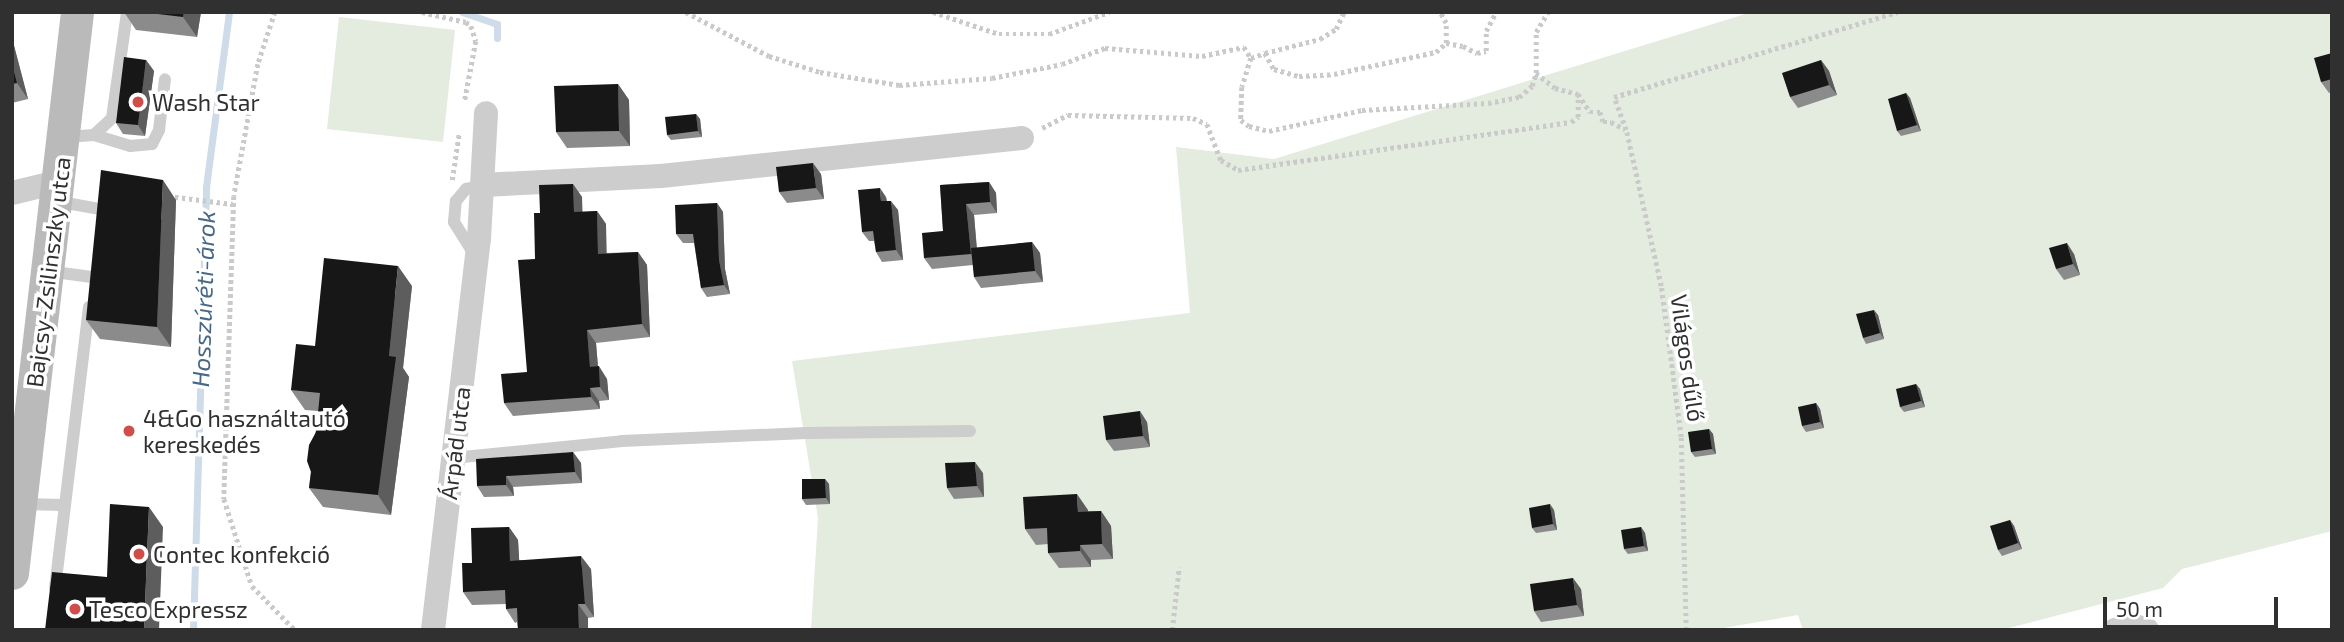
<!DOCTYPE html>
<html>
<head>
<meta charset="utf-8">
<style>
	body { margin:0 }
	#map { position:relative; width:2344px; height:642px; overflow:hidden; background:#fff; font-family:"Exo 2",sans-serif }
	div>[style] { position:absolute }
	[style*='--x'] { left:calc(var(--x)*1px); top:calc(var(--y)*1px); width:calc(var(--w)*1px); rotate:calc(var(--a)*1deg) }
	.green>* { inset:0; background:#e4ebdf }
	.stream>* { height:7px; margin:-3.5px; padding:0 3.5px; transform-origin:3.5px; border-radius:3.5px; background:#cedbe8 }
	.path>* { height:4.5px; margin-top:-2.25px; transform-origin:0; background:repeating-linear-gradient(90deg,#cacaca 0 3.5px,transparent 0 7px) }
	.service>* { height:12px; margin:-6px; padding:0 6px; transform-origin:6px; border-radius:6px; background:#cdcdcd }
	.minor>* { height:24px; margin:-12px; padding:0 12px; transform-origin:12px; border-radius:12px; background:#cdcdcd }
	.secondary>* { height:33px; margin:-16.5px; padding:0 16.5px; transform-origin:16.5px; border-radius:16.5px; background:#bababa }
	.wall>* { inset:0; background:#8b8b8b }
	.shaded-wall>* { inset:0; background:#5d5d5d }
	.building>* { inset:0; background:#171717 }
	.dots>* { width:19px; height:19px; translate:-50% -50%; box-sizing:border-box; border:4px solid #fff; border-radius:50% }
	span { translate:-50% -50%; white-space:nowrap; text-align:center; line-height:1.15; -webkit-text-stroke:7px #fff; paint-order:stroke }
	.poi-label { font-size:23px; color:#303030 }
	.left { translate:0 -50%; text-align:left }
	.street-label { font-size:23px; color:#303030 }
	.water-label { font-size:24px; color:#476888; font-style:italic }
	.frame { position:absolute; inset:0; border:14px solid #303030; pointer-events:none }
	.scale { position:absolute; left:2103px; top:597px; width:175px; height:32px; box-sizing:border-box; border:4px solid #303030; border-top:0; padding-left:9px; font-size:21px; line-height:24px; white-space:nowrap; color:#303030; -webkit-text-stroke:5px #fff; paint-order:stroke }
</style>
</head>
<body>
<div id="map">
	<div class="green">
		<div style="clip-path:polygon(1752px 12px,2332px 12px,2332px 531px,2182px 569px,2163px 588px,2001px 630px,1803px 630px,1798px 615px,1712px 630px,811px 630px,818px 518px,792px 361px,1190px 313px,1176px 147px,1274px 159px)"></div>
		<div style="clip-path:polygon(339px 17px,455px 30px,443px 142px,327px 129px)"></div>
	</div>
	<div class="stream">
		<div style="--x:462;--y:12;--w:37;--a:19"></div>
		<div style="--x:497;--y:24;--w:14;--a:90"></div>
		<div style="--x:193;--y:630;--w:443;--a:-88.3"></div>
		<div style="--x:206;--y:187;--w:177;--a:-82.5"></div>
	</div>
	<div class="path">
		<div style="--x:275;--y:12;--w:55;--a:108.1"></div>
		<div style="--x:258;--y:64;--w:134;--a:100.3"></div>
		<div style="--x:234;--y:196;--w:303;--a:91.9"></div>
		<div style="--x:224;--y:499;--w:91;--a:72.2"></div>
		<div style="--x:252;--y:586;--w:62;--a:45.7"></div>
		<div style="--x:422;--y:12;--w:45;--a:12.8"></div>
		<div style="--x:466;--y:22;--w:6;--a:39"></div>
		<div style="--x:471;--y:26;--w:16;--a:72"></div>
		<div style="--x:476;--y:41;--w:60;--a:100.6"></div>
		<div style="--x:686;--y:12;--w:94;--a:27.9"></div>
		<div style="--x:769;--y:56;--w:53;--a:17.4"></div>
		<div style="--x:820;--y:72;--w:80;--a:9.3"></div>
		<div style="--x:899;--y:85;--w:93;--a:-4.3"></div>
		<div style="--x:992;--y:78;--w:71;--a:-11.3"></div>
		<div style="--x:1062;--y:64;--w:46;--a:-20.4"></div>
		<div style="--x:1105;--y:48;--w:97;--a:4.7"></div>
		<div style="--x:1202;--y:56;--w:43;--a:-12.1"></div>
		<div style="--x:1244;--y:47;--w:13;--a:58"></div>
		<div style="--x:1251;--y:58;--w:30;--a:107"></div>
		<div style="--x:1242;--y:87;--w:33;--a:92"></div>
		<div style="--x:1241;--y:120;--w:10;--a:37"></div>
		<div style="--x:1249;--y:126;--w:21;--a:14"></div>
		<div style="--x:1269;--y:131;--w:95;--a:-12.7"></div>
		<div style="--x:1362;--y:110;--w:126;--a:-3.2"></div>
		<div style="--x:1488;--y:103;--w:32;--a:-11"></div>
		<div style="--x:1519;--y:97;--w:17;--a:-40"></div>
		<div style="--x:1532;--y:86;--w:14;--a:-73"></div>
		<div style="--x:1536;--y:73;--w:41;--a:-90"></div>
		<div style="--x:1536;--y:32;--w:23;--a:-59"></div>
		<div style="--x:933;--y:12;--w:70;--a:18.4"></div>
		<div style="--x:999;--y:34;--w:50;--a:0"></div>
		<div style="--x:1049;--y:34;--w:64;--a:-20.1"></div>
		<div style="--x:1446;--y:43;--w:17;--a:10"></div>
		<div style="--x:1463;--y:46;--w:16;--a:27"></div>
		<div style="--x:1477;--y:53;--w:9;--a:-13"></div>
		<div style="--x:1486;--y:51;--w:20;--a:-90"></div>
		<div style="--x:1486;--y:31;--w:21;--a:-62"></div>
		<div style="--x:1265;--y:53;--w:57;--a:-14.3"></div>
		<div style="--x:1320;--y:39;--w:19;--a:-32"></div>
		<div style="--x:1336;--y:29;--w:19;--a:-65"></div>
		<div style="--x:1251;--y:58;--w:15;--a:-20"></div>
		<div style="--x:1265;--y:53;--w:18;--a:61"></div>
		<div style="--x:1274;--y:69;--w:26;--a:16"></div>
		<div style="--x:1299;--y:76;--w:35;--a:-3"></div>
		<div style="--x:1334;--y:74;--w:104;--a:-12.2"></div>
		<div style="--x:1436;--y:52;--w:13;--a:-42"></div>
		<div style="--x:1446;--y:43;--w:20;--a:-90"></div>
		<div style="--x:1446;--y:23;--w:13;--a:-119"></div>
		<div style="--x:1536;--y:73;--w:24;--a:38"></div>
		<div style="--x:1555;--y:88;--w:24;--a:15"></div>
		<div style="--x:1578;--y:94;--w:22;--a:56"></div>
		<div style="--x:1590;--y:112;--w:10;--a:0"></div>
		<div style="--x:1600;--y:112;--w:10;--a:73"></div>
		<div style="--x:1603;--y:122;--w:8;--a:0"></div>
		<div style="--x:1611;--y:122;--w:16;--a:27"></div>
		<div style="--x:1042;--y:128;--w:29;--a:-27"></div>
		<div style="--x:1068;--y:115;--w:125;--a:1.4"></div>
		<div style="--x:1193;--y:118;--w:15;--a:23"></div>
		<div style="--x:1207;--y:124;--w:39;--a:69"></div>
		<div style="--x:1221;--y:160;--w:20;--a:30"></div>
		<div style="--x:1238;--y:170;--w:336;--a:-8.2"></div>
		<div style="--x:1571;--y:122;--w:9;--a:-36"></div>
		<div style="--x:1578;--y:117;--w:23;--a:-90"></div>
		<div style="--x:452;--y:180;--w:48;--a:-81.5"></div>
		<div style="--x:168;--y:196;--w:65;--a:7"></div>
		<div style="--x:1172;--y:630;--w:63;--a:-83.7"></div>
		<div style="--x:1686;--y:630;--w:193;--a:-91.5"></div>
		<div style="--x:1681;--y:437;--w:152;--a:-97.5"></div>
		<div style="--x:1661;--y:286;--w:160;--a:-102.6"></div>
		<div style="--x:1626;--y:130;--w:35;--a:-110"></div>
		<div style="--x:1614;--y:97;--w:296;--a:-16.7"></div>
	</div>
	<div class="service">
		<div style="--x:94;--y:135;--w:38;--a:17"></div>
		<div style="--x:130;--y:146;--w:22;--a:-5"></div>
		<div style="--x:152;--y:144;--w:16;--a:-63"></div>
		<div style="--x:159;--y:130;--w:51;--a:-83.3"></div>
		<div style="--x:66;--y:137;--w:28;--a:-4"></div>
		<div style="--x:94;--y:135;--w:25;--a:-43"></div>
		<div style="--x:112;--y:118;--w:107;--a:-81.9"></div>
		<div style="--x:55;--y:201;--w:46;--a:10.1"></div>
		<div style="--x:474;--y:254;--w:38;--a:-122"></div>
		<div style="--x:454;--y:222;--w:21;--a:-85"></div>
		<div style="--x:456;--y:201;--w:16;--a:-50"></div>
		<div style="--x:466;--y:189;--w:17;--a:-13"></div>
		<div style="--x:47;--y:271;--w:45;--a:7.6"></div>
		<div style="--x:453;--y:458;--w:170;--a:-5.7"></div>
		<div style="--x:622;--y:441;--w:184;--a:-2.5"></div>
		<div style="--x:806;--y:433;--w:164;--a:-0.7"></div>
		<div style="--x:21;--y:504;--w:44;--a:1.3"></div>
		<div style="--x:55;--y:588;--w:283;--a:-83.1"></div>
	</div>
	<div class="minor">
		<div style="--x:483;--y:185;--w:178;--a:-2.9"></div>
		<div style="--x:661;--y:176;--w:363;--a:-6"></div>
		<div style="--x:12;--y:193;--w:46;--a:-13.7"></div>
		<div style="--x:433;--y:630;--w:394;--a:-83.3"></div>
		<div style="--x:479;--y:239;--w:126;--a:-86.8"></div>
		<div style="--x:2115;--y:630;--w:18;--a:-16"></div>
		<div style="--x:2132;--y:625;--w:16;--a:18"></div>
	</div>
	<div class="secondary">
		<div style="--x:12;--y:573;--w:565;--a:-83.39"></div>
	</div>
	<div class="wall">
		<div style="clip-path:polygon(124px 12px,201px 12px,197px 37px,136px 30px)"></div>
		<div style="clip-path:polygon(12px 38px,28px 99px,12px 103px)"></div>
		<div style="clip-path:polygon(2332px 53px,2332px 92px,2329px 93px,2321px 82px)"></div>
		<div style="clip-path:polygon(146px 60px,154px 71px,145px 136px,123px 134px,116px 123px)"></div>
		<div style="clip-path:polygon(1821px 60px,1829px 71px,1837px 95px,1798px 108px,1790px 97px)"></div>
		<div style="clip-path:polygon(618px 84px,629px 100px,630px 146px,567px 148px,556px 132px)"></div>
		<div style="clip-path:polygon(1906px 93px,1910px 98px,1921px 131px,1901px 136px,1897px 131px)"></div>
		<div style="clip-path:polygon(696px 114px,700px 119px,702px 137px,671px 140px,667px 135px)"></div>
		<div style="clip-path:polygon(821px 174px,824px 199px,787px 203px,779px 192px)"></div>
		<div style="clip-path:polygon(989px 182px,996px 193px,997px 213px,974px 215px,977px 248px,1032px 242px,1040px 253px,1043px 282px,981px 288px,974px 277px,973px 265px,932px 269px,924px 258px,943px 231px,940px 185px)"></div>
		<div style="clip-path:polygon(573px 184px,582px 197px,582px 212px,597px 211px,606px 224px,606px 253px,638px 252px,647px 265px,650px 337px,596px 343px,598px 367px,607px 379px,609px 400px,599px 401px,600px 409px,513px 416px,504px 403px,527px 372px,540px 213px)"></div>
		<div style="clip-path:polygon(886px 197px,887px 201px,898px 210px,903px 260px,882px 262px,876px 252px,874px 241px,869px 241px,862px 232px)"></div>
		<div style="clip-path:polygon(176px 200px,171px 347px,100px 339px,86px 320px)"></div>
		<div style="clip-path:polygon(717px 203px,723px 212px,725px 269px,730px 294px,707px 297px,701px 288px,694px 243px,683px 243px,676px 234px)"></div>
		<div style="clip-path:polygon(2074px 254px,2080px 275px,2064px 280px,2056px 269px)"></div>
		<div style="clip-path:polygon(412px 286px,403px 368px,409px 377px,391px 515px,323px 507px,309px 488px,318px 411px,305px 410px,291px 390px,315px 346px)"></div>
		<div style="clip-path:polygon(1878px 315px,1884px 339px,1866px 344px,1863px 338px)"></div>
		<div style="clip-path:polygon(1916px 384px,1920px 389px,1925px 407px,1904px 412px,1900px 407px)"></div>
		<div style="clip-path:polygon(1816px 403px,1820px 409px,1824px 428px,1806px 432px,1802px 426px)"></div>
		<div style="clip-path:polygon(1147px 422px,1150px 447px,1114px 451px,1106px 440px)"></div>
		<div style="clip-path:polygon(1709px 429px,1713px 434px,1716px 454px,1695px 457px,1691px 452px)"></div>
		<div style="clip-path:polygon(573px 452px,581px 463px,582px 483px,513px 487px,514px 496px,484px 497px,477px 486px)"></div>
		<div style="clip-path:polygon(983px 473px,984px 497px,954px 499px,947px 488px)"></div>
		<div style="clip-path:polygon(825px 479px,829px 484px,830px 504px,806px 505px,802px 499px)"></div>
		<div style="clip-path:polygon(1088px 510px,1088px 511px,1101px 511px,1111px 526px,1113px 559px,1091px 560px,1091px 567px,1059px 568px,1048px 553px,1048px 544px,1036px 545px,1025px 529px)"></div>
		<div style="clip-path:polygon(1554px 510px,1557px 530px,1536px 533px,1532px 528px)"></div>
		<div style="clip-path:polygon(2010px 520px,2014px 526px,2022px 549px,2002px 556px,1998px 550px)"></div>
		<div style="clip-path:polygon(509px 527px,518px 540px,519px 560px,591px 569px,594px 617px,588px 618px,588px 630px,518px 630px,517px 622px,515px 623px,506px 609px,506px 604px,472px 605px,463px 592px,472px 563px)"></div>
		<div style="clip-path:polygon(1641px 527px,1645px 533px,1648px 551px,1628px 554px,1624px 549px)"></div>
		<div style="clip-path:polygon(1581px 589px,1584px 616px,1541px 622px,1534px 611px)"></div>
	</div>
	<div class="shaded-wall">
		<div style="clip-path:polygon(184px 12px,201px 12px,197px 37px,183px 17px)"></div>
		<div style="clip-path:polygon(12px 38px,28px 99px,17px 83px,12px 64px)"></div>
		<div style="clip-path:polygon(146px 60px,154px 71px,145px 136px,138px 125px)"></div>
		<div style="clip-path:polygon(1821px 60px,1829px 71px,1837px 95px,1829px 85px)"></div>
		<div style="clip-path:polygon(618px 84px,629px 100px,630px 146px,619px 131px)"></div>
		<div style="clip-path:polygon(1906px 93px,1910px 98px,1921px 131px,1917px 125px)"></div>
		<div style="clip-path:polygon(696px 114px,700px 119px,702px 137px,698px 131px)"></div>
		<div style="clip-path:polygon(813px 163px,821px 174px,824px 199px,816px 188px)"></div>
		<div style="clip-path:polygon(163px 180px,176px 200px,171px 347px,157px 327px)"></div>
		<div style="clip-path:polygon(989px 182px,996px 193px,997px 213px,990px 202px)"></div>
		<div style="clip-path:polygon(573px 184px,582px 197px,583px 225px,574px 212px)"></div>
		<div style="clip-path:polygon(880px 188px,886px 197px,888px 211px,881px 201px)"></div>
		<div style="clip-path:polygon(891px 201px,898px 210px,903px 260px,896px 250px)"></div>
		<div style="clip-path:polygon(717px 203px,723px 212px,725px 269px,730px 294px,724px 285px,719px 260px)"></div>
		<div style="clip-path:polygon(966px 204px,974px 215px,978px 265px,971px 254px)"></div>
		<div style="clip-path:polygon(597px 211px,606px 224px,607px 266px,598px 254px)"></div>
		<div style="clip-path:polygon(1032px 242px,1040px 253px,1043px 282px,1035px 271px)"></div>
		<div style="clip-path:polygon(2067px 243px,2074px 254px,2080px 275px,2073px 264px)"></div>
		<div style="clip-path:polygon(638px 252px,647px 265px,650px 337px,642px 324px)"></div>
		<div style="clip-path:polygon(398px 266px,412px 286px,403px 368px,409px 377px,391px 515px,378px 495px,389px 356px)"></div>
		<div style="clip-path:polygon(1874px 310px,1878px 315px,1884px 339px,1880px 333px)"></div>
		<div style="clip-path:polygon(587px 330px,596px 343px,599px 380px,590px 367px)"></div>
		<div style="clip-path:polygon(599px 366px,607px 379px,609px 400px,600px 387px)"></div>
		<div style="clip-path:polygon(1916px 384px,1920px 389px,1925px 407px,1921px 401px)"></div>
		<div style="clip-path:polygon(590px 388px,599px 401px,600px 409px,591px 397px)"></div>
		<div style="clip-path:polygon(1816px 403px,1820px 409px,1824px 428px,1820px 422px)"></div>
		<div style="clip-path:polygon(1140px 411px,1147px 422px,1150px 447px,1143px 436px)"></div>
		<div style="clip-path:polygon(1709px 429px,1713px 434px,1716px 454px,1712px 449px)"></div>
		<div style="clip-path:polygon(573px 452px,581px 463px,582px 483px,575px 472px)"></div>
		<div style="clip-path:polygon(975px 462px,983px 473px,984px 497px,977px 486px)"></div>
		<div style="clip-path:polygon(506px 476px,513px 487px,514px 496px,506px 485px)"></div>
		<div style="clip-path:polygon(825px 479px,829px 484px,830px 504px,826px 498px)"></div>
		<div style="clip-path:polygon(1077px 494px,1088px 510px,1089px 527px,1078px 512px)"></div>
		<div style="clip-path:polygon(1550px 504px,1554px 510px,1557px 530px,1553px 524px)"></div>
		<div style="clip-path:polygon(149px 507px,163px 527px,159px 630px,144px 630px)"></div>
		<div style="clip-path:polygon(1101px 511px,1111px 526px,1113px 559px,1102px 544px)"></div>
		<div style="clip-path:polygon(2010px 520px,2014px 526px,2022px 549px,2018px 543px)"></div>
		<div style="clip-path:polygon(509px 527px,518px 540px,520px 574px,510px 561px)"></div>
		<div style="clip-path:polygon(1641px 527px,1645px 533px,1648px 551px,1644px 546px)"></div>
		<div style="clip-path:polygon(1080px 545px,1091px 560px,1091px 567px,1080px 551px)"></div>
		<div style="clip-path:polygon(581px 556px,591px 569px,594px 617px,585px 604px)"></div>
		<div style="clip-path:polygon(1573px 578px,1581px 589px,1584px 616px,1577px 605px)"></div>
		<div style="clip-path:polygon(578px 604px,588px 618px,588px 630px,579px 630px)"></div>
	</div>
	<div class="building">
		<div style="clip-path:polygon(141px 12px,184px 12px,183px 17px)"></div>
		<div style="clip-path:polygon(2332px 53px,2332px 79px,2321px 82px,2314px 58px)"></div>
		<div style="clip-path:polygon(124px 57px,146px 60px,138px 125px,116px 123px)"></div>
		<div style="clip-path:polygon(1821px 60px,1829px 85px,1790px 97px,1782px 73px)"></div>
		<div style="clip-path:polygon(12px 64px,17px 83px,12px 84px)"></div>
		<div style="clip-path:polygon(618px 84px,619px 131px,556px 132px,554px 86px)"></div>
		<div style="clip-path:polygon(1906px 93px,1917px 125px,1897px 131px,1888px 99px)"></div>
		<div style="clip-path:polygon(696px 114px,698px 131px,667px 135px,665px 117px)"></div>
		<div style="clip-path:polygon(813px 163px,816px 188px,779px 192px,776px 167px)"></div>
		<div style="clip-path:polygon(101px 170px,163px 180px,157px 327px,86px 320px)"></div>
		<div style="clip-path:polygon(989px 182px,990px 202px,966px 204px,971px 254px,924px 258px,922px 233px,943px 231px,940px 185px)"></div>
		<div style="clip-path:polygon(573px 184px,574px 212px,597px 211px,598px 254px,638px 252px,642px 324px,587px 330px,590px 367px,599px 366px,600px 387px,590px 388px,591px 397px,504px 403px,501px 374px,527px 372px,518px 260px,535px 259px,534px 213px,540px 213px,539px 185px)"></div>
		<div style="clip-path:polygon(880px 188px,881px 201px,891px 201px,896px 250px,876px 252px,873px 231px,862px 232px,858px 190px)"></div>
		<div style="clip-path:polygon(717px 203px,719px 260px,724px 285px,701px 288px,693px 234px,676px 234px,675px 205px)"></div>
		<div style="clip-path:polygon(1032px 242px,1035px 271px,974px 277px,971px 248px)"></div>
		<div style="clip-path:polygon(2067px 243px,2073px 264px,2056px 269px,2049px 248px)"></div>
		<div style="clip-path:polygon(324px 258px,398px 266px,389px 356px,396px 357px,378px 495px,309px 488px,311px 472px,307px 461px,309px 445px,316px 432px,320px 393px,291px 390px,296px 344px,315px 346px)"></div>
		<div style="clip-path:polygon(1874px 310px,1880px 333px,1863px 338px,1856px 314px)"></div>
		<div style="clip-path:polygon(1916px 384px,1921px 401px,1900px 407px,1896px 389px)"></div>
		<div style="clip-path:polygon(1816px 403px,1820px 422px,1802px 426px,1798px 407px)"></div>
		<div style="clip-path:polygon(1140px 411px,1143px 436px,1106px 440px,1103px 416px)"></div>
		<div style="clip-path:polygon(1709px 429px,1712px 449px,1691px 452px,1688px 432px)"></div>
		<div style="clip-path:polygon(573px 452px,575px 472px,506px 476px,506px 485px,477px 486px,476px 459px)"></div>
		<div style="clip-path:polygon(975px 462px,977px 486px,947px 488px,945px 463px)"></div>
		<div style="clip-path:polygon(802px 479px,825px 479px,826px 498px,802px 499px)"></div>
		<div style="clip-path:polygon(1077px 494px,1078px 512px,1101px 511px,1102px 544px,1080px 545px,1080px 551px,1048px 553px,1047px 528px,1025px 529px,1023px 497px)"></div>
		<div style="clip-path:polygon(110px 504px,149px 507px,144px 630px,45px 630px,52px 572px,107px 577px)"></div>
		<div style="clip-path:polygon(1550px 504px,1553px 524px,1532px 528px,1529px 508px)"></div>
		<div style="clip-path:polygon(2010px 520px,2018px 543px,1998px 550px,1990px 526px)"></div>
		<div style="clip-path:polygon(509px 527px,510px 561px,581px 556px,585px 604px,578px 604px,579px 630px,518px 630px,517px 608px,506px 609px,505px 590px,463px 592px,462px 563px,472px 563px,471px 528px)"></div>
		<div style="clip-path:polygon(1641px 527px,1644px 546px,1624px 549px,1621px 530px)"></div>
		<div style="clip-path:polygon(1573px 578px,1577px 605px,1534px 611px,1530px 584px)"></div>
	</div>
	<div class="dots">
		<div style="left:138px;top:102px;background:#d04e49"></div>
		<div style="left:129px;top:431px;background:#d04e49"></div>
		<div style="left:139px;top:554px;background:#d04e49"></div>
		<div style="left:75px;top:609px;background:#d04e49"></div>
	</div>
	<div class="poi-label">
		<span class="left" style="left:152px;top:102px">Wash Star</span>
		<span class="left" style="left:143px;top:431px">4&amp;Go használtautó<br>kereskedés</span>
		<span class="left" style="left:153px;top:554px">Contec konfekció</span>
		<span class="left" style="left:89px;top:609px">Tesco Expressz</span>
	</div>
	<div class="street-label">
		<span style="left:48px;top:272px;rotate:-83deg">Bajcsy-Zsilinszky utca</span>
		<span style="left:1688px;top:358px;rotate:82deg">Világos dűlő</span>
		<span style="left:455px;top:443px;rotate:-83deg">Árpád utca</span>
	</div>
	<div class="water-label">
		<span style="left:203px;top:299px;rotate:-88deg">Hosszúréti-árok</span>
	</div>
	<div class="frame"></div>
	<div class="scale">50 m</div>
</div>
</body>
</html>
